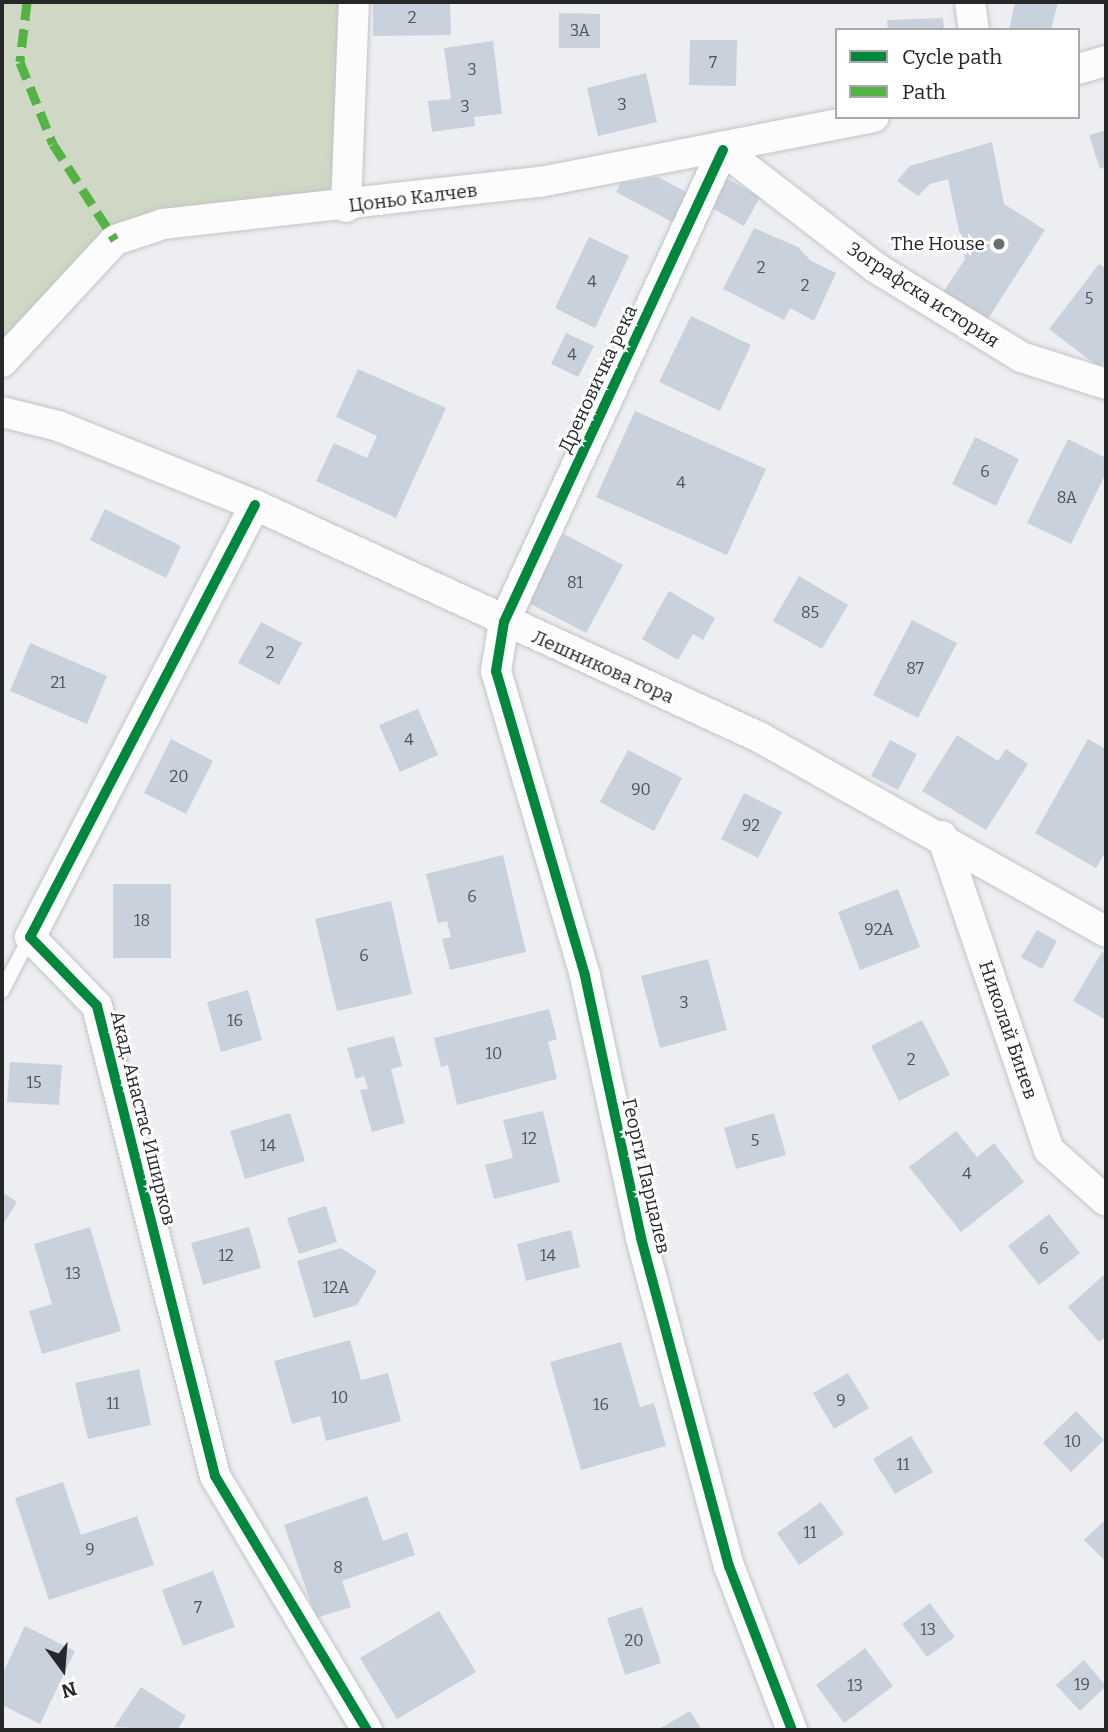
<!DOCTYPE html>
<html>
<head>
<meta charset="utf-8">
<style>
	body { margin:0 }
	#map { position:relative; width:1108px; height:1732px; overflow:hidden; background:#eceef1; font-family:Bitter,serif }
	div>[style] { position:absolute }
	[style*='--x'] { left:calc(var(--x)*1px); top:calc(var(--y)*1px); width:calc(var(--w)*1px); rotate:calc(var(--a)*1deg) }
	.green>* { inset:0; background:#cfd8c4 }
	.building>* { inset:0; background:#c9d2dc }
	.roads { filter:drop-shadow(0 0 2px #c3c4c6) drop-shadow(0 0 2px #c3c4c6) }
	.service>* { height:14px; margin:-7px; padding:0 7px; transform-origin:7px; border-radius:7px; background:#fcfcfd }
	.minor>* { height:30px; margin:-15px; padding:0 15px; transform-origin:15px; border-radius:15px; background:#fcfcfd }
	.quiet>* { height:9px; margin-top:-4.5px; transform-origin:0; background:repeating-linear-gradient(90deg,#55b245 0 18px,transparent 0 27px) }
	.cycleway>* { height:10px; margin:-5px; padding:0 5px; transform-origin:5px; border-radius:5px; background:#00873e }
	.dots>* { width:19px; height:19px; translate:-50% -50%; box-sizing:border-box; border:4px solid #fff; border-radius:50% }
	span { translate:-50% -50%; white-space:nowrap; text-align:center; line-height:1.15; -webkit-text-stroke:5px #fff; paint-order:stroke }
	.number-label { font-size:16px; color:#4e5255 }
	.number-label span { -webkit-text-stroke-width:0 }
	.street-label { font-size:19px; color:#252728 }
	.poi-label { font-size:19px; color:#252728 }
	.right { translate:-100% -50%; text-align:right }
	.frame { position:absolute; inset:0; border:4px solid #252728; pointer-events:none }
	.legend { position:absolute; left:835px; top:28px; width:245px; height:91px; box-sizing:border-box; background:#fff; border:2px solid #a8a9a9; margin:0; padding:9px 12px; list-style:none; font-size:21px; color:#252728 }
	.legend li { display:flex; align-items:center; gap:14px; height:35px }
	.legend b { width:35px; border:2px solid #a8a9a9 }
	.north { position:absolute; left:28px; top:1634px; width:70px; height:70px; -webkit-text-stroke:5px #fff; paint-order:stroke; rotate:164deg; font-size:19px; font-weight:700; line-height:28px; text-align:center; color:#252728 }
	.north::after { content:''; display:block; margin:auto; width:24px; height:32px; background:#252728; clip-path:polygon(50% 0,100% 100%,50% 72%,0 100%) }
</style>
</head>
<body>
<div id="map">
	<div class="green">
		<div style="clip-path:polygon(2px 2px,354px 2px,346px 207px,116px 240px,2px 362px)"></div>
	</div>
	<div class="building">
		<div style="clip-path:polygon(373px 2px,450px 2px,451px 35px,373px 36px)"></div>
		<div style="clip-path:polygon(1015px 2px,1058px 2px,1051px 30px,1009px 30px)"></div>
		<div style="clip-path:polygon(559px 13px,600px 14px,600px 48px,559px 48px)"></div>
		<div style="clip-path:polygon(943px 18px,944px 30px,888px 30px,887px 20px)"></div>
		<div style="clip-path:polygon(690px 40px,737px 40px,736px 86px,689px 85px)"></div>
		<div style="clip-path:polygon(493px 41px,502px 114px,474px 117px,475px 126px,432px 132px,428px 101px,451px 99px,444px 48px)"></div>
		<div style="clip-path:polygon(646px 73px,657px 122px,598px 136px,587px 88px)"></div>
		<div style="clip-path:polygon(1106px 130px,1106px 167px,1100px 169px,1089px 135px)"></div>
		<div style="clip-path:polygon(992px 142px,1004px 204px,1045px 230px,986px 322px,942px 294px,965px 259px,948px 179px,930px 184px,918px 196px,897px 181px,910px 166px)"></div>
		<div style="clip-path:polygon(658px 177px,690px 194px,674px 223px,616px 192px,621px 183px)"></div>
		<div style="clip-path:polygon(726px 178px,760px 197px,744px 226px,710px 207px)"></div>
		<div style="clip-path:polygon(754px 228px,798px 247px,811px 261px,836px 273px,814px 321px,790px 308px,784px 320px,723px 289px)"></div>
		<div style="clip-path:polygon(589px 237px,629px 256px,595px 328px,555px 308px)"></div>
		<div style="clip-path:polygon(1099px 264px,1106px 269px,1106px 360px,1100px 368px,1049px 329px)"></div>
		<div style="clip-path:polygon(691px 316px,751px 345px,720px 411px,659px 382px)"></div>
		<div style="clip-path:polygon(566px 333px,594px 346px,578px 377px,551px 364px)"></div>
		<div style="clip-path:polygon(358px 369px,446px 408px,396px 518px,316px 481px,334px 443px,367px 458px,377px 436px,336px 417px)"></div>
		<div style="clip-path:polygon(635px 411px,766px 469px,727px 555px,596px 497px)"></div>
		<div style="clip-path:polygon(975px 437px,1019px 459px,996px 506px,952px 484px)"></div>
		<div style="clip-path:polygon(1068px 439px,1106px 458px,1106px 473px,1071px 544px,1027px 523px)"></div>
		<div style="clip-path:polygon(105px 509px,181px 546px,166px 578px,90px 540px)"></div>
		<div style="clip-path:polygon(564px 534px,623px 565px,586px 633px,527px 602px)"></div>
		<div style="clip-path:polygon(799px 576px,848px 605px,822px 649px,773px 621px)"></div>
		<div style="clip-path:polygon(669px 591px,715px 618px,703px 640px,693px 634px,678px 660px,642px 639px)"></div>
		<div style="clip-path:polygon(912px 620px,957px 643px,918px 718px,873px 695px)"></div>
		<div style="clip-path:polygon(261px 622px,302px 643px,279px 685px,238px 663px)"></div>
		<div style="clip-path:polygon(30px 643px,107px 676px,87px 724px,10px 691px)"></div>
		<div style="clip-path:polygon(418px 709px,438px 755px,400px 772px,379px 725px)"></div>
		<div style="clip-path:polygon(957px 735px,998px 761px,1006px 749px,1028px 764px,986px 830px,922px 791px)"></div>
		<div style="clip-path:polygon(171px 739px,213px 761px,186px 814px,144px 793px)"></div>
		<div style="clip-path:polygon(1088px 739px,1106px 749px,1106px 851px,1096px 868px,1035px 833px)"></div>
		<div style="clip-path:polygon(890px 740px,917px 754px,898px 790px,871px 776px)"></div>
		<div style="clip-path:polygon(628px 750px,682px 778px,654px 831px,600px 802px)"></div>
		<div style="clip-path:polygon(744px 793px,782px 812px,758px 858px,721px 839px)"></div>
		<div style="clip-path:polygon(503px 855px,526px 952px,450px 970px,442px 939px,451px 937px,447px 921px,438px 923px,426px 874px)"></div>
		<div style="clip-path:polygon(113px 884px,171px 884px,171px 958px,113px 958px)"></div>
		<div style="clip-path:polygon(898px 889px,920px 947px,860px 970px,838px 912px)"></div>
		<div style="clip-path:polygon(391px 901px,412px 994px,337px 1011px,315px 919px)"></div>
		<div style="clip-path:polygon(1037px 930px,1057px 941px,1042px 969px,1021px 957px)"></div>
		<div style="clip-path:polygon(1102px 952px,1106px 954px,1106px 1020px,1073px 1001px)"></div>
		<div style="clip-path:polygon(708px 959px,727px 1030px,660px 1048px,641px 976px)"></div>
		<div style="clip-path:polygon(248px 990px,262px 1040px,221px 1052px,207px 1002px)"></div>
		<div style="clip-path:polygon(549px 1009px,557px 1039px,548px 1042px,557px 1079px,457px 1105px,448px 1065px,441px 1067px,434px 1038px)"></div>
		<div style="clip-path:polygon(922px 1020px,950px 1075px,899px 1101px,871px 1046px)"></div>
		<div style="clip-path:polygon(394px 1036px,402px 1066px,391px 1069px,405px 1123px,372px 1132px,360px 1090px,368px 1089px,364px 1076px,356px 1079px,347px 1048px)"></div>
		<div style="clip-path:polygon(10px 1062px,62px 1065px,59px 1105px,7px 1102px)"></div>
		<div style="clip-path:polygon(543px 1111px,560px 1182px,494px 1199px,485px 1165px,513px 1158px,503px 1120px)"></div>
		<div style="clip-path:polygon(290px 1113px,305px 1161px,245px 1179px,230px 1131px)"></div>
		<div style="clip-path:polygon(774px 1113px,786px 1155px,736px 1169px,724px 1128px)"></div>
		<div style="clip-path:polygon(956px 1131px,977px 1157px,994px 1143px,1024px 1182px,961px 1232px,909px 1167px)"></div>
		<div style="clip-path:polygon(2px 1192px,17px 1202px,2px 1226px)"></div>
		<div style="clip-path:polygon(326px 1206px,337px 1242px,299px 1254px,287px 1218px)"></div>
		<div style="clip-path:polygon(1049px 1214px,1080px 1253px,1039px 1285px,1008px 1246px)"></div>
		<div style="clip-path:polygon(90px 1227px,121px 1331px,42px 1354px,29px 1311px,52px 1304px,34px 1244px)"></div>
		<div style="clip-path:polygon(249px 1227px,261px 1268px,203px 1285px,191px 1243px)"></div>
		<div style="clip-path:polygon(571px 1230px,580px 1267px,526px 1281px,517px 1244px)"></div>
		<div style="clip-path:polygon(341px 1248px,377px 1271px,357px 1305px,314px 1318px,297px 1261px)"></div>
		<div style="clip-path:polygon(1106px 1273px,1106px 1336px,1099px 1342px,1068px 1307px)"></div>
		<div style="clip-path:polygon(350px 1340px,361px 1380px,388px 1373px,401px 1421px,326px 1441px,320px 1416px,292px 1424px,274px 1361px)"></div>
		<div style="clip-path:polygon(621px 1342px,640px 1407px,654px 1403px,666px 1446px,581px 1470px,550px 1362px)"></div>
		<div style="clip-path:polygon(139px 1369px,151px 1425px,88px 1439px,75px 1383px)"></div>
		<div style="clip-path:polygon(848px 1373px,869px 1408px,834px 1429px,813px 1393px)"></div>
		<div style="clip-path:polygon(1076px 1411px,1104px 1440px,1071px 1472px,1043px 1443px)"></div>
		<div style="clip-path:polygon(911px 1436px,933px 1472px,895px 1494px,873px 1459px)"></div>
		<div style="clip-path:polygon(63px 1482px,81px 1535px,137px 1516px,154px 1565px,49px 1600px,15px 1498px)"></div>
		<div style="clip-path:polygon(367px 1496px,383px 1541px,407px 1532px,415px 1555px,342px 1581px,351px 1607px,316px 1618px,284px 1525px)"></div>
		<div style="clip-path:polygon(821px 1502px,844px 1534px,799px 1565px,777px 1533px)"></div>
		<div style="clip-path:polygon(1106px 1519px,1106px 1562px,1084px 1540px)"></div>
		<div style="clip-path:polygon(213px 1571px,235px 1627px,183px 1646px,162px 1590px)"></div>
		<div style="clip-path:polygon(930px 1603px,955px 1637px,927px 1657px,902px 1624px)"></div>
		<div style="clip-path:polygon(642px 1607px,661px 1663px,625px 1675px,607px 1618px)"></div>
		<div style="clip-path:polygon(439px 1611px,476px 1672px,397px 1719px,360px 1658px)"></div>
		<div style="clip-path:polygon(25px 1626px,75px 1651px,40px 1724px,2px 1705px,2px 1675px)"></div>
		<div style="clip-path:polygon(865px 1648px,893px 1686px,844px 1723px,816px 1685px)"></div>
		<div style="clip-path:polygon(1084px 1660px,1106px 1686px,1080px 1711px,1056px 1685px)"></div>
		<div style="clip-path:polygon(141px 1687px,186px 1716px,177px 1730px,114px 1727px)"></div>
		<div style="clip-path:polygon(690px 1711px,702px 1730px,657px 1730px)"></div>
	</div>
	<div class="roads">
		<div class="service">
			<div style="--x:2;--y:991;--w:61;--a:-62.6"></div>
		</div>
		<div class="minor">
			<div style="--x:970;--y:2;--w:28;--a:82"></div>
			<div style="--x:1078;--y:69;--w:29;--a:-16"></div>
			<div style="--x:723;--y:150;--w:520;--a:114.89"></div>
			<div style="--x:504;--y:622;--w:50;--a:99.3"></div>
			<div style="--x:496;--y:671;--w:318;--a:73.7"></div>
			<div style="--x:585;--y:976;--w:268;--a:77.9"></div>
			<div style="--x:641;--y:1238;--w:340;--a:75"></div>
			<div style="--x:729;--y:1566;--w:176;--a:69"></div>
			<div style="--x:723;--y:150;--w:193;--a:37.6"></div>
			<div style="--x:876;--y:268;--w:170;--a:31.5"></div>
			<div style="--x:1021;--y:357;--w:89;--a:17.6"></div>
			<div style="--x:346;--y:207;--w:205;--a:-87.8"></div>
			<div style="--x:2;--y:362;--w:166;--a:-47.2"></div>
			<div style="--x:115;--y:240;--w:51;--a:-18.4"></div>
			<div style="--x:163;--y:224;--w:379;--a:-6.4"></div>
			<div style="--x:540;--y:182;--w:340;--a:-11"></div>
			<div style="--x:2;--y:412;--w:58;--a:14"></div>
			<div style="--x:58;--y:426;--w:212;--a:21.9"></div>
			<div style="--x:255;--y:505;--w:555;--a:24.72"></div>
			<div style="--x:759;--y:737;--w:398;--a:29.3"></div>
			<div style="--x:255;--y:505;--w:487;--a:117.5"></div>
			<div style="--x:30;--y:937;--w:96;--a:45.8"></div>
			<div style="--x:97;--y:1006;--w:485;--a:75.9"></div>
			<div style="--x:215;--y:1476;--w:296;--a:59.1"></div>
			<div style="--x:942;--y:836;--w:332;--a:71.2"></div>
			<div style="--x:1049;--y:1150;--w:76;--a:41.8"></div>
		</div>
	</div>
	<div class="quiet">
		<div style="--x:27;--y:2;--w:60;--a:96.7"></div>
		<div style="--x:20;--y:62;--w:88;--a:68.1"></div>
		<div style="--x:53;--y:144;--w:114;--a:57.1"></div>
	</div>
	<div class="cycleway">
		<div style="--x:723;--y:150;--w:520;--a:114.89"></div>
		<div style="--x:504;--y:622;--w:50;--a:99.3"></div>
		<div style="--x:496;--y:671;--w:318;--a:73.7"></div>
		<div style="--x:585;--y:976;--w:268;--a:77.9"></div>
		<div style="--x:641;--y:1238;--w:340;--a:75"></div>
		<div style="--x:729;--y:1566;--w:176;--a:69"></div>
		<div style="--x:255;--y:505;--w:487;--a:117.5"></div>
		<div style="--x:30;--y:937;--w:96;--a:45.8"></div>
		<div style="--x:97;--y:1006;--w:485;--a:75.9"></div>
		<div style="--x:215;--y:1476;--w:296;--a:59.1"></div>
	</div>
	<div class="dots">
		<div style="left:999px;top:244px;background:#6b6d6e"></div>
	</div>
	<div class="number-label">
		<span style="left:412px;top:18px">2</span>
		<span style="left:580px;top:31px">3А</span>
		<span style="left:713px;top:63px">7</span>
		<span style="left:472px;top:70px">3</span>
		<span style="left:622px;top:105px">3</span>
		<span style="left:465px;top:107px">3</span>
		<span style="left:761px;top:268px">2</span>
		<span style="left:592px;top:282px">4</span>
		<span style="left:805px;top:286px">2</span>
		<span style="left:1089px;top:299px">5</span>
		<span style="left:572px;top:355px">4</span>
		<span style="left:985px;top:472px">6</span>
		<span style="left:681px;top:483px">4</span>
		<span style="left:1067px;top:498px">8A</span>
		<span style="left:575px;top:583px">81</span>
		<span style="left:810px;top:613px">85</span>
		<span style="left:270px;top:653px">2</span>
		<span style="left:915px;top:669px">87</span>
		<span style="left:58px;top:683px">21</span>
		<span style="left:409px;top:740px">4</span>
		<span style="left:179px;top:777px">20</span>
		<span style="left:641px;top:790px">90</span>
		<span style="left:751px;top:826px">92</span>
		<span style="left:472px;top:897px">6</span>
		<span style="left:142px;top:921px">18</span>
		<span style="left:879px;top:930px">92A</span>
		<span style="left:364px;top:956px">6</span>
		<span style="left:684px;top:1003px">3</span>
		<span style="left:235px;top:1021px">16</span>
		<span style="left:494px;top:1054px">10</span>
		<span style="left:911px;top:1060px">2</span>
		<span style="left:34px;top:1083px">15</span>
		<span style="left:529px;top:1139px">12</span>
		<span style="left:755px;top:1141px">5</span>
		<span style="left:268px;top:1146px">14</span>
		<span style="left:967px;top:1174px">4</span>
		<span style="left:1044px;top:1249px">6</span>
		<span style="left:226px;top:1256px">12</span>
		<span style="left:548px;top:1256px">14</span>
		<span style="left:73px;top:1274px">13</span>
		<span style="left:336px;top:1288px">12А</span>
		<span style="left:340px;top:1398px">10</span>
		<span style="left:841px;top:1401px">9</span>
		<span style="left:113px;top:1404px">11</span>
		<span style="left:601px;top:1405px">16</span>
		<span style="left:1073px;top:1442px">10</span>
		<span style="left:903px;top:1465px">11</span>
		<span style="left:810px;top:1533px">11</span>
		<span style="left:90px;top:1550px">9</span>
		<span style="left:338px;top:1568px">8</span>
		<span style="left:198px;top:1608px">7</span>
		<span style="left:928px;top:1630px">13</span>
		<span style="left:634px;top:1641px">20</span>
		<span style="left:1082px;top:1685px">19</span>
		<span style="left:855px;top:1686px">13</span>
	</div>
	<div class="street-label">
		<span style="left:413px;top:198px;rotate:-7deg">Цоньо Калчев</span>
		<span style="left:923px;top:295px;rotate:33deg">Зографска история</span>
		<span style="left:598px;top:379px;rotate:-65deg">Дреновичка река</span>
		<span style="left:603px;top:667px;rotate:24deg">Лешникова гора</span>
		<span style="left:1008px;top:1030px;rotate:71deg">Николай Бинев</span>
		<span style="left:143px;top:1118px;rotate:76deg">Акад. Анастас Иширков</span>
		<span style="left:646px;top:1176px;rotate:77deg">Георги Парцалев</span>
	</div>
	<div class="poi-label">
		<span class="right" style="left:985px;top:244px">The House</span>
	</div>
	<div class="frame"></div>
	<ul class="legend">
	<li><b style="height:9px;background:#00873e"></b>Cycle path</li>
	<li><b style="height:9px;background:#55b245"></b>Path</li>
	</ul>
	<div class="north">N</div>
</div>
</body>
</html>
